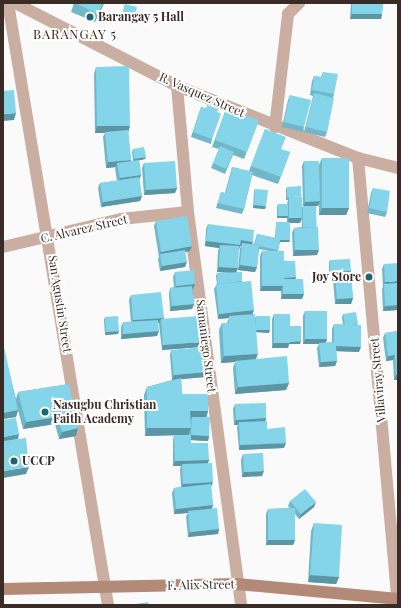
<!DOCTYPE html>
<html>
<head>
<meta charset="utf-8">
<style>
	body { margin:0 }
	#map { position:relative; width:401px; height:608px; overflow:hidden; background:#fafafa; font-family:"Playfair Display",serif }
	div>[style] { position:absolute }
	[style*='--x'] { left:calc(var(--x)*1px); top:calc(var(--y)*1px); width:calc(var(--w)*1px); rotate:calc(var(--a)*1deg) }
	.street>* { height:12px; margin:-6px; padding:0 6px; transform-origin:6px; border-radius:6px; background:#cbaea2 }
	.secondary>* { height:12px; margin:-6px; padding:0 6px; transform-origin:6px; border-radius:6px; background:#b38977 }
	.wall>* { inset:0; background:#72b7c8 }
	.shaded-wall>* { inset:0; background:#5c95a3 }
	.building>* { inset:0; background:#84d5e9 }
	.dots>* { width:11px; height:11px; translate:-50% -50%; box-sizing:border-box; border:2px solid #fff; border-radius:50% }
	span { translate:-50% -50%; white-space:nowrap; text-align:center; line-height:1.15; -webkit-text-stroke:4px #fff; paint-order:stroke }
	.poi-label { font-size:12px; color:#392c26; font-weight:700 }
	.left { translate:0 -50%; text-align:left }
	.right { translate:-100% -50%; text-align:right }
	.street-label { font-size:12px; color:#392c26 }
	.neighbourhood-label { font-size:13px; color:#3e2419; letter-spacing:1px }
	.frame { position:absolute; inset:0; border:4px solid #392c26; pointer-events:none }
</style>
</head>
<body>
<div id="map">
	<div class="street">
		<div style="--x:8;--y:3;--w:610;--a:80.57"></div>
		<div style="--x:15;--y:3;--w:182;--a:27.1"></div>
		<div style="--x:177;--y:86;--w:195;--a:21.7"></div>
		<div style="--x:358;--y:158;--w:41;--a:14"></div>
		<div style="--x:177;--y:86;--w:126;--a:85"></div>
		<div style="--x:188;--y:212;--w:397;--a:82.3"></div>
		<div style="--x:275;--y:127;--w:114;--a:-83.4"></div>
		<div style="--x:288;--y:14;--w:16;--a:-45"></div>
		<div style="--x:358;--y:158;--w:447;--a:84.9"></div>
		<div style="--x:3;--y:247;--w:121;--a:-13.3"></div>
		<div style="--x:121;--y:219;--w:67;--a:-6"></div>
	</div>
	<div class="secondary">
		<div style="--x:3;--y:589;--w:234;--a:-1.2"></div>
		<div style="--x:237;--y:584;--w:162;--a:5.3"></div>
	</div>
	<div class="wall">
		<div style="clip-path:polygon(74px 3px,104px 3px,95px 22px,71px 12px)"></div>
		<div style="clip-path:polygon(351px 3px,383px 3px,382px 14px,381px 19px,350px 19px)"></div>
		<div style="clip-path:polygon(125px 4px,134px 20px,133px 22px,121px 19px)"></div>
		<div style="clip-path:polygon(96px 67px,128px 130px,131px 160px,131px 161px,133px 161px,132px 152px,133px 149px,145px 159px,139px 160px,141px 175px,139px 180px,142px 196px,140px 201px,101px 207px,98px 188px,100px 183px,117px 181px,115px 168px,116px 167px,106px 168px,103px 137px,105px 133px,95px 133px,94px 74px)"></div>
		<div style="clip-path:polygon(323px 72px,334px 94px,333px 98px,327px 132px,325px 137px,304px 132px,313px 96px,310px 95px,312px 81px,314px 76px,321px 77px)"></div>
		<div style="clip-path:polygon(290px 95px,304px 127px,303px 132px,282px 127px,288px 100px)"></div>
		<div style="clip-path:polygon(201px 107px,217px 112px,212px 139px,211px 144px,191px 137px)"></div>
		<div style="clip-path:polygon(226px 109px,259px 120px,244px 159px,233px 155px,225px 174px,211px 168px,219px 149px,212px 147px)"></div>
		<div style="clip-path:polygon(265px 129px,282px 150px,290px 152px,278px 184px,252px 175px,244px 209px,242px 214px,216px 208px,221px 192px,225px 193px,232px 167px,249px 171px)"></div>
		<div style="clip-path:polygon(322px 158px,349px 208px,346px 215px,319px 215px,319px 203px,318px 206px,316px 206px,317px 255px,293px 256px,292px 233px,294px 228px,302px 227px,302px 218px,300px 223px,290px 223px,290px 240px,289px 242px,280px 242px,278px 251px,284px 261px,296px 277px,295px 279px,302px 299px,281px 299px,281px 291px,260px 291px,260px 256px,262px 251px,269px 251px,259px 249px,257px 267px,255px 272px,238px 270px,240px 248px,241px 246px,240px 246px,238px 250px,236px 272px,242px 281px,253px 314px,256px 318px,256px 316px,269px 333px,256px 332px,256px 359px,289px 383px,286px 390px,235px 394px,233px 368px,235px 362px,221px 363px,219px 330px,222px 323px,227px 323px,229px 318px,218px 319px,214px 289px,217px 284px,216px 276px,217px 273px,230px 272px,217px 272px,218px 250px,219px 248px,205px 246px,206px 229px,208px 224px,253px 242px,252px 244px,254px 244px,257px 234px,275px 238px,276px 224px,276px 222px,287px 222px,287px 218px,277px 218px,277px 207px,278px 204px,287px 204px,288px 200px,286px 200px,286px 189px,287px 187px,302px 208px,303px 206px,302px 166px,304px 161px,319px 165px)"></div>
		<div style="clip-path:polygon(144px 163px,177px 188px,175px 193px,144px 195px,142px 168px)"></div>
		<div style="clip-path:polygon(373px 188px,387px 212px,385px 217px,367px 213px,371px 193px)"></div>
		<div style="clip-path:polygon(255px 189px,265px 209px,253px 208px,254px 191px)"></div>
		<div style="clip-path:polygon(156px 221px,190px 251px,185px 252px,185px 267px,160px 271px,158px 259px,159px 257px,154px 226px)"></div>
		<div style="clip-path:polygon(330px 260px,351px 271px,350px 273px,353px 298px,351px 304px,335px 304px,333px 279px,335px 274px,329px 274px,329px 262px)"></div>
		<div style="clip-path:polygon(384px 264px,398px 310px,383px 311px,382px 289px,383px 287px,382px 269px)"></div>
		<div style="clip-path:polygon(175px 272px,195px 284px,193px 289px,194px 304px,192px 309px,170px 311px,169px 293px,170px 288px,174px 287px,173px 277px)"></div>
		<div style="clip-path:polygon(131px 295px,163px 319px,200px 347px,162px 350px,159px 324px,159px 323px,158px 323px,157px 336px,121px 339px,121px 327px,123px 322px,131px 322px,129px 300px)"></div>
		<div style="clip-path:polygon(305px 311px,327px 339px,326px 343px,332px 342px,332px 329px,334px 324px,343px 325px,342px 317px,343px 314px,358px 325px,359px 352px,336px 351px,337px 361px,335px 366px,319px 367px,317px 348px,319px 344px,303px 344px,303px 316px)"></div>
		<div style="clip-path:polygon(274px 314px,290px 326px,300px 344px,289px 344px,288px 348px,272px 348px,272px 319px)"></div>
		<div style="clip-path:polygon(105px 317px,118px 334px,105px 335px,104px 320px)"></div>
		<div style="clip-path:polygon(398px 331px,398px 380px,394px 380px,393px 360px,386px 361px,383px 338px,385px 333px)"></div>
		<div style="clip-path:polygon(3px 348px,16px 399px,18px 392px,69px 384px,76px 436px,59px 439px,55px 424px,23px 429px,16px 403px,18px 410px,16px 417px,3px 419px)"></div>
		<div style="clip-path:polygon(171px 350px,207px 372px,205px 377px,181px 379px,182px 394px,208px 411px,206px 417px,209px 436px,208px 441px,191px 440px,191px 443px,209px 460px,208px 463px,213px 505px,212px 509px,219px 529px,218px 534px,188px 537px,186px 516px,188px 513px,174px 514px,172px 493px,174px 488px,181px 487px,180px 469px,181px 466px,173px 466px,173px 440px,174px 435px,145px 436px,144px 395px,147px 387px,172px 380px,170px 355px)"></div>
		<div style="clip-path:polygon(235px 404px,266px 418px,265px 421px,267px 429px,284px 448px,239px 450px,237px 427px,238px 425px,234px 425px,233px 409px)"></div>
		<div style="clip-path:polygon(243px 454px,262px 476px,242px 477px,241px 460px)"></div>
		<div style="clip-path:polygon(290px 501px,314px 507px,299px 519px,295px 514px,295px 540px,293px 545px,266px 545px,266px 514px,268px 509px,290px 508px,288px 506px)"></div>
		<div style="clip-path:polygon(314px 523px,339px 577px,336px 584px,308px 582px,311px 531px)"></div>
	</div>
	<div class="shaded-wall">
		<div style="clip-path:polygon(103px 3px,104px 3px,95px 22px,98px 14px)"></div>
		<div style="clip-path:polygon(352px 14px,382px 14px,381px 19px,350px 19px)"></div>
		<div style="clip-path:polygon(16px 113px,14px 120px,3px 121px,3px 114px)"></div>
		<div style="clip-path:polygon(97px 126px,130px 126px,128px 133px,95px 133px)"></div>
		<div style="clip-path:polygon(146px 157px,145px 159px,133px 162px,134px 159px)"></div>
		<div style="clip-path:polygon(131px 160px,130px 165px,117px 163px,116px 167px,106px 168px,108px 162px)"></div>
		<div style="clip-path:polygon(141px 175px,139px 180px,118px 183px,120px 178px)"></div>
		<div style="clip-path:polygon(177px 188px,175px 193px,144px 195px,146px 190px)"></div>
		<div style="clip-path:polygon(142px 196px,140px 201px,101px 207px,103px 202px)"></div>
		<div style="clip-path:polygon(320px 201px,318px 206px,303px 207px,305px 202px)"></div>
		<div style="clip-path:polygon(254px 205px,266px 206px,265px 209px,253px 208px)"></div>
		<div style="clip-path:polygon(322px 208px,349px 208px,346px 215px,319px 215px)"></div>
		<div style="clip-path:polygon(278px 216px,288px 216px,287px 218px,277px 218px)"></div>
		<div style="clip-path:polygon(289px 218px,302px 218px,300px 223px,287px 223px)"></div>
		<div style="clip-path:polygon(241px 240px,253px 242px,251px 247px,242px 243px,241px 246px,240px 246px,239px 250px,220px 245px,219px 248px,205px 246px,206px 241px)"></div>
		<div style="clip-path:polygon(280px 240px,290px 240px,289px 242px,280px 242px)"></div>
		<div style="clip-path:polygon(192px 246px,190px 251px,160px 256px,160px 254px,159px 257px,161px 252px)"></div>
		<div style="clip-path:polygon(295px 250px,319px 250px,317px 255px,293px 256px)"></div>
		<div style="clip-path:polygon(187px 262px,185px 267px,160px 271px,162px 266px)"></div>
		<div style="clip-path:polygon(240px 265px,257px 267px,255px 272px,238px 270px)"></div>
		<div style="clip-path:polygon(219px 267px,238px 268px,236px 273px,217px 272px)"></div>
		<div style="clip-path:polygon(351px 271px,350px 273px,329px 274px,330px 272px)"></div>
		<div style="clip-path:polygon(296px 277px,295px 280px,282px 281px,283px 278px)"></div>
		<div style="clip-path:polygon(398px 281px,398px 286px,384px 284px,383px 287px,385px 282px)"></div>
		<div style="clip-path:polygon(195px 284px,193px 289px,174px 291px,176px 286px)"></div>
		<div style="clip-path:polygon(262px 286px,283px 286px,281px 291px,260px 291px)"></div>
		<div style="clip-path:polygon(283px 294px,304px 294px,302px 299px,281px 299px)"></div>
		<div style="clip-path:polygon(353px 298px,351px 304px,335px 304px,337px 299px)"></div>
		<div style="clip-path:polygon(194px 304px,192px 309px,170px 311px,172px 306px)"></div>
		<div style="clip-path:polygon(398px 305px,398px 310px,383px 311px,385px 306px)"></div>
		<div style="clip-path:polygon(254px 310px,252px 315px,229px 316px,229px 318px,218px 319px,219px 314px)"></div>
		<div style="clip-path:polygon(164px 318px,162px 323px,161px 319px,159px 323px,131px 325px,133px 320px)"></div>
		<div style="clip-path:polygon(256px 330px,270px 330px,269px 333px,255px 332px)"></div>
		<div style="clip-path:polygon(119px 331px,118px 334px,105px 335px,106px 332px)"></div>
		<div style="clip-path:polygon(159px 331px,157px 336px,121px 339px,123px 334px)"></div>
		<div style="clip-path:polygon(305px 339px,327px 339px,325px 344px,303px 344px)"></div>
		<div style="clip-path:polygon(301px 341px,300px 344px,289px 344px,288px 348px,272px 348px,274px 343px,289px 342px)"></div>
		<div style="clip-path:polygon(202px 342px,200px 347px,162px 350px,163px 345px)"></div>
		<div style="clip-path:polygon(336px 346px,361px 347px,359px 352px,334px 351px)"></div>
		<div style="clip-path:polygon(258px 354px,255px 361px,235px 361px,235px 362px,221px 363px,224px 356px)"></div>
		<div style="clip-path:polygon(395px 355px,393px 360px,386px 361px,388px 356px)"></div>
		<div style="clip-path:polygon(337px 361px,335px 366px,319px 367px,321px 362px)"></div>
		<div style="clip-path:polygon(207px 372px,205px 377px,172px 380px,174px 375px)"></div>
		<div style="clip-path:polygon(396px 375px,398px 375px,398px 380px,394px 380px)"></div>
		<div style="clip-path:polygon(289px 383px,286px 390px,235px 394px,238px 387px)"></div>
		<div style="clip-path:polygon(18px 410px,16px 417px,3px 419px,3px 413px)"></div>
		<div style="clip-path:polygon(190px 411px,208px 411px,206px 419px,192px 417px,191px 419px,188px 419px)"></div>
		<div style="clip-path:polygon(57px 417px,55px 424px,23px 429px,26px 422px)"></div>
		<div style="clip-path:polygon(266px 418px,265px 423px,239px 422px,238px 425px,234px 425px,236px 420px)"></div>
		<div style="clip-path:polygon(78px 428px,76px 436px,59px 439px,62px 432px)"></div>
		<div style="clip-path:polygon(147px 428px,191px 428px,188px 435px,145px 436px)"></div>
		<div style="clip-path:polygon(19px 434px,18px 439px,3px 442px,3px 437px)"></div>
		<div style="clip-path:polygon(191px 435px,209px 436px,208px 441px,190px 440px)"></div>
		<div style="clip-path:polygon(286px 443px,284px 448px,239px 450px,240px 445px)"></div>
		<div style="clip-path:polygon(209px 460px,207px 465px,182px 464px,181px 466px,173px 466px,175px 461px)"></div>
		<div style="clip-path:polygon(29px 467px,26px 474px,3px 478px,3px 471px)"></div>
		<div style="clip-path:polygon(264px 471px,262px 476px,242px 477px,244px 472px)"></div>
		<div style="clip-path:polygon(213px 482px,211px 487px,181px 489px,183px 484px)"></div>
		<div style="clip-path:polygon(316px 502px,314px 507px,299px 519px,301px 514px)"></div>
		<div style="clip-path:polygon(213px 505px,211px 510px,188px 511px,188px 513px,174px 514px,176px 509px)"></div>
		<div style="clip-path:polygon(219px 529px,218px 534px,188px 537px,190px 532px)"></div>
		<div style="clip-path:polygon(268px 540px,295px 540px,293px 545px,266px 545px)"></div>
		<div style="clip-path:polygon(310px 575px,339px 577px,336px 584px,308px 582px)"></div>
	</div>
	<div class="building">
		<div style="clip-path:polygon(75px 3px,103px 3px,98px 14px)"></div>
		<div style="clip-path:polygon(352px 3px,383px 3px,382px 14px,352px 14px)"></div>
		<div style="clip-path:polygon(125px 4px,137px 7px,134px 20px,122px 17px)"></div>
		<div style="clip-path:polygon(129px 66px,130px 126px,97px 126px,96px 67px)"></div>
		<div style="clip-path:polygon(323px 72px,338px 74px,334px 94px,312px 90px,314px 76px,322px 77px)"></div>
		<div style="clip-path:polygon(14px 90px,16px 113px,3px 114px,3px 91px)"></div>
		<div style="clip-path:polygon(314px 93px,334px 98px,327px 132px,306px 127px)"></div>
		<div style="clip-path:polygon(290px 95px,311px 100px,304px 127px,284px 122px)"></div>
		<div style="clip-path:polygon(207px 105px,218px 109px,217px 112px,221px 114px,212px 139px,193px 132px,201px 107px,206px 109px)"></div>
		<div style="clip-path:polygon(226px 109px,259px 120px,247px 152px,215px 140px)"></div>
		<div style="clip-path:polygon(265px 129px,286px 137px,281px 149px,290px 152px,281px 177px,251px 166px)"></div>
		<div style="clip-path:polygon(128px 130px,131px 160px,108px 162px,105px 132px)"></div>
		<div style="clip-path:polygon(220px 146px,234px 152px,226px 169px,213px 163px)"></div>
		<div style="clip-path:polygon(144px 147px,146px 157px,134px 159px,133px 149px)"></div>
		<div style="clip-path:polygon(322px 158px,349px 158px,349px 208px,322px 208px)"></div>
		<div style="clip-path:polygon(139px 160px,141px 175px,120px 178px,117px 163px)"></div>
		<div style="clip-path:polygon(175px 161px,177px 188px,146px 190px,144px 163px)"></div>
		<div style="clip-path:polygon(304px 161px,319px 161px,320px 201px,305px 202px)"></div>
		<div style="clip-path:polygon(232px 167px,253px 172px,244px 209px,218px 203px,221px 192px,226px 193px)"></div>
		<div style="clip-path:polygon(139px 177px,142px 196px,103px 202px,100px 183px)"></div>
		<div style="clip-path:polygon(301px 186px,301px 197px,289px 196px,289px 197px,287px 197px,287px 187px)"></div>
		<div style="clip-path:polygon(373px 188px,390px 191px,387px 212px,369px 208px)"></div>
		<div style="clip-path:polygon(255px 189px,268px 190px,266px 206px,254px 205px)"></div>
		<div style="clip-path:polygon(289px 196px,302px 197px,302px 218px,289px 218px)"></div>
		<div style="clip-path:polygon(278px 204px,288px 204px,288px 216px,278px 216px)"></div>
		<div style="clip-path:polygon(303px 206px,316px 206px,316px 227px,303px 227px)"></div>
		<div style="clip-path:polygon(187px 216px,192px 246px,161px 252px,156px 221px)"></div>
		<div style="clip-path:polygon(276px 222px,290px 222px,290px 240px,280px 240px,278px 250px,259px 246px,259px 245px,255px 244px,257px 234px,276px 238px)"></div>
		<div style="clip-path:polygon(208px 224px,254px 230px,253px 242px,241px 240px,240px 245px,206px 241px)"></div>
		<div style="clip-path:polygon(318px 227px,319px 250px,295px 250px,294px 228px)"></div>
		<div style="clip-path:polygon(242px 243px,259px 245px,257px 267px,240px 265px)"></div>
		<div style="clip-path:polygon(220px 245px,239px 246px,238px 268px,219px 267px)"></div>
		<div style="clip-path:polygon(185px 250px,187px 262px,162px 266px,160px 254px)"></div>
		<div style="clip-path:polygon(262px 251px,284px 251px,284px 279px,303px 279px,304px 294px,283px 294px,283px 286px,262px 286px)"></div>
		<div style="clip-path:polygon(350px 259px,351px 271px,330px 272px,330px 260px)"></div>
		<div style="clip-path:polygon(284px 261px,295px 261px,296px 277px,284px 278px)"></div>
		<div style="clip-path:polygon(398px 263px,398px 281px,385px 282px,384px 264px)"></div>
		<div style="clip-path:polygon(194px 270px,195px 284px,176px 286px,175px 272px)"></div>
		<div style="clip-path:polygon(242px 272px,242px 281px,218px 284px,217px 273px)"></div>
		<div style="clip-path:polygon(351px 273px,353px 298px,337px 299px,335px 274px)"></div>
		<div style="clip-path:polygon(251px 281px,254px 310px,219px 314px,216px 284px)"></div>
		<div style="clip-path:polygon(398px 283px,398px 305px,385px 306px,384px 284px)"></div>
		<div style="clip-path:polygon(192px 286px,194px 304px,172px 306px,170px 288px)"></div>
		<div style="clip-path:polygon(161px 292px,164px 318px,133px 320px,131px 295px)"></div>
		<div style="clip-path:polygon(305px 311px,327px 311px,327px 339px,305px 339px)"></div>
		<div style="clip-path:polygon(356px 312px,358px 324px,351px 325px,345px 325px,343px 314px)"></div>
		<div style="clip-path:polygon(255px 314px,258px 354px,224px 356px,222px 323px,229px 323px,229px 316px)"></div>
		<div style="clip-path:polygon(274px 314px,290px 314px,290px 343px,274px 343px)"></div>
		<div style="clip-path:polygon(118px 316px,119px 331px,106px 332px,105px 317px)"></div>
		<div style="clip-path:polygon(199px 316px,202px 342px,163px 345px,161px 319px)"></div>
		<div style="clip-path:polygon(256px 316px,270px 316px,270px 330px,256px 330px)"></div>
		<div style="clip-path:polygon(158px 320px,159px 331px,123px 334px,123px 322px)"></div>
		<div style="clip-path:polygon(334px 324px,361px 325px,361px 347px,336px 346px,337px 361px,321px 362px,319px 343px,334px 342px)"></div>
		<div style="clip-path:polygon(290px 326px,301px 326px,301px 341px,290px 342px)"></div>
		<div style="clip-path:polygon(398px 331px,398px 375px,396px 375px,395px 355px,388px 356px,385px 333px)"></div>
		<div style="clip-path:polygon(4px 347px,18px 410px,3px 413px,3px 348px)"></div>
		<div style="clip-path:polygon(204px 347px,207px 372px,174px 375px,171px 350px)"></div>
		<div style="clip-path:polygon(287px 356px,289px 383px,238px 387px,235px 361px)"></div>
		<div style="clip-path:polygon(181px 378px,182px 394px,208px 394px,208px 411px,190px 411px,191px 428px,147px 428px,147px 387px)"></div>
		<div style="clip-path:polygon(69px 384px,78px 428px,62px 432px,57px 417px,26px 422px,18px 392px)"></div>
		<div style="clip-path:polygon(266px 403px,266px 418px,236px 420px,235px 404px)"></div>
		<div style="clip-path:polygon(192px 417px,210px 417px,209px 436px,191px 435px)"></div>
		<div style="clip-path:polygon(16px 418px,19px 434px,3px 437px,3px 420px)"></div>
		<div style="clip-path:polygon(267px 421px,267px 429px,285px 427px,286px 443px,240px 445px,239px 422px)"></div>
		<div style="clip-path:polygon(174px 435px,191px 435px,191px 443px,208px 443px,209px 460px,175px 461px)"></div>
		<div style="clip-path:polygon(26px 438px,29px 467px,3px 471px,3px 441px)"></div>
		<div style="clip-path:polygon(263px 453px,264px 471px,244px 472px,243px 454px)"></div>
		<div style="clip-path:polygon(212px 463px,213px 482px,183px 484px,182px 464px)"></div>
		<div style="clip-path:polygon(211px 484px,213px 505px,176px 509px,174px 488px)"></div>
		<div style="clip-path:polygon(305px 489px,316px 502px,301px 514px,290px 501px)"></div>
		<div style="clip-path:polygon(217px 508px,219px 529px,190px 532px,188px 511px)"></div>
		<div style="clip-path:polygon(295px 508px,295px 540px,268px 540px,268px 509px)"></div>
		<div style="clip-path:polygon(314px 523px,342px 525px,339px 577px,310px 575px)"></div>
		<div style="clip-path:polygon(148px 602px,149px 605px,130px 605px)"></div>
	</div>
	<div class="dots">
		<div style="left:90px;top:17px;background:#1e6574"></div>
		<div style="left:369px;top:277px;background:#1e6574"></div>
		<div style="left:45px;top:412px;background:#1e6574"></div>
		<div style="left:14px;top:461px;background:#1e6574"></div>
	</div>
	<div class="poi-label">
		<span class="left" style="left:98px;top:17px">Barangay 5 Hall</span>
		<span class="right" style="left:361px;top:277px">Joy Store</span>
		<span class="left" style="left:53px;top:412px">Nasugbu Christian<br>Faith Academy</span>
		<span class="left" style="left:22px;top:461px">UCCP</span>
	</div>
	<div class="street-label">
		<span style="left:202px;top:95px;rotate:24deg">R. Vasquez Street</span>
		<span style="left:84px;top:229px;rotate:-13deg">C. Alvarez Street</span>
		<span style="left:60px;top:304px;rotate:81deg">San Agustin Street</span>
		<span style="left:206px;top:346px;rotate:83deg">Samaniego Street</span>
		<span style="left:378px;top:380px;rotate:-95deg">Villaviray Street</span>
		<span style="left:201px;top:585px;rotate:-1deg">F. Alix Street</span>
	</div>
	<div class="neighbourhood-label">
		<span style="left:75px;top:34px">BARANGAY 5</span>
	</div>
	<div class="frame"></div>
</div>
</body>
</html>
